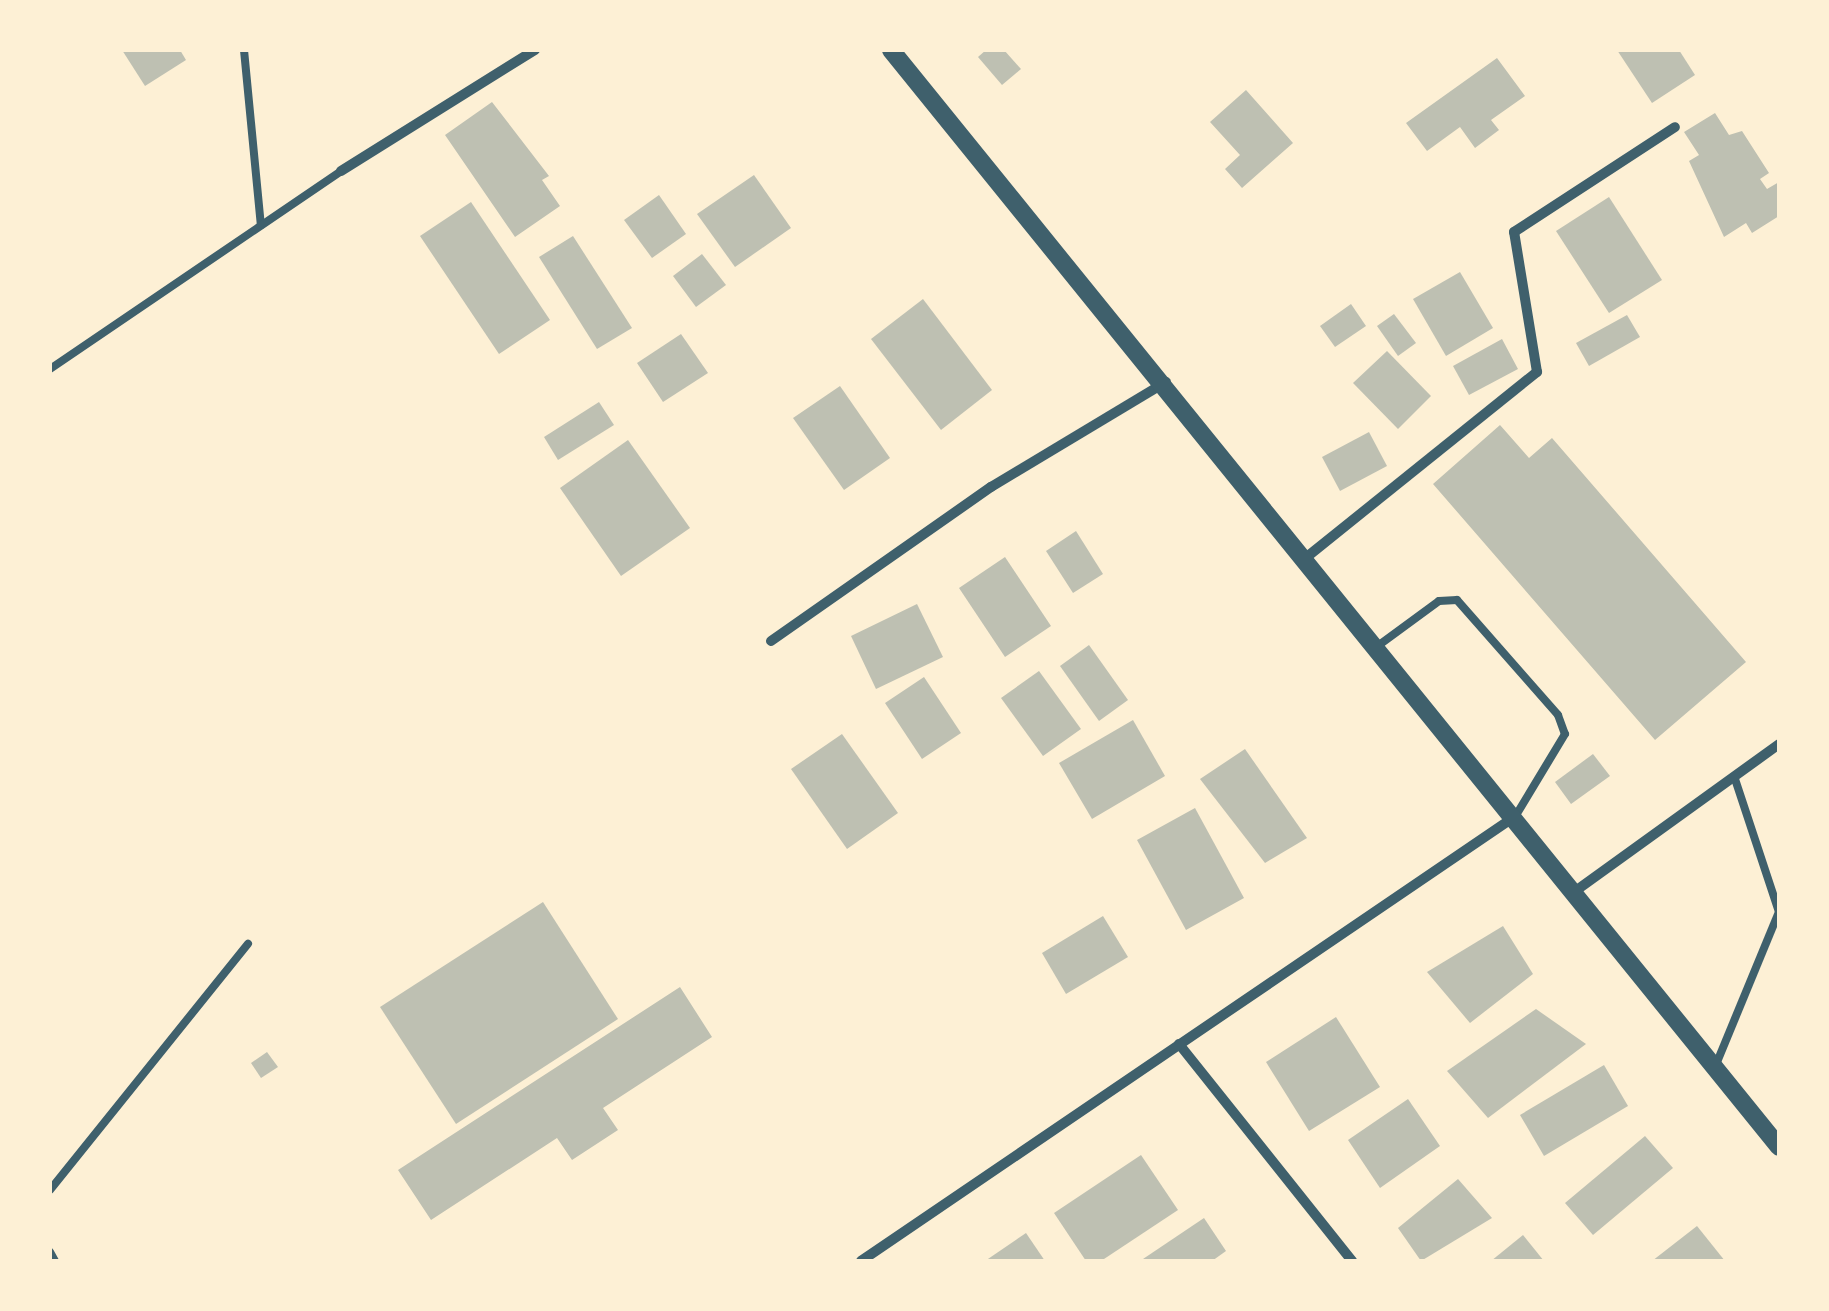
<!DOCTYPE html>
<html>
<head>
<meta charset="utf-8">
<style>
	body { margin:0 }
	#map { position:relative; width:1829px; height:1311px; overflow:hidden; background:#fdf0d5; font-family:"Titillium Web",sans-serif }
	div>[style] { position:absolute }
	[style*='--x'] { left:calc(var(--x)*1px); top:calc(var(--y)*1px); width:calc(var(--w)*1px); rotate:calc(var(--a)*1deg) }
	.building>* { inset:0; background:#bec0b2 }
	.service>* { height:8px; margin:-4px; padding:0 4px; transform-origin:4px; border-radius:4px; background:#3f606c }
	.minor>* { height:10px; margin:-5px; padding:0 5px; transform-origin:5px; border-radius:5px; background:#3f606c }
	.tertiary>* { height:18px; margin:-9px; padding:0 9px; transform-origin:9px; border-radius:9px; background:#3f606c }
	span { translate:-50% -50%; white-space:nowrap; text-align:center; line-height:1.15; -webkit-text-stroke:9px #fdf0d5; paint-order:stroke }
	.frame { position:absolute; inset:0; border:52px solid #fdf0d5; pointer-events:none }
</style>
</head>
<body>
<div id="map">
	<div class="building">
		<div style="clip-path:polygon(122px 50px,180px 50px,186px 60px,145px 86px)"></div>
		<div style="clip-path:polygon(986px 50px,1004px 50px,1021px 69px,1002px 85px,978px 57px)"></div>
		<div style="clip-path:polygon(1617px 50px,1679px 50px,1695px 75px,1652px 103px)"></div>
		<div style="clip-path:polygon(1497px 58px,1525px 96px,1491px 120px,1499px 130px,1475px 148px,1460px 127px,1427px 151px,1406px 123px)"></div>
		<div style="clip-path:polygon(1246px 90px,1293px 143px,1242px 188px,1225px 169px,1240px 155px,1210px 122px)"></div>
		<div style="clip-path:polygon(492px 102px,549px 176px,542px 180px,560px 206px,515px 237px,445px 135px)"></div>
		<div style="clip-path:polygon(1715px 113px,1729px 135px,1742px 131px,1769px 173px,1760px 179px,1767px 189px,1779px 182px,1779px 216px,1752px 233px,1746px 223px,1724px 237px,1689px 161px,1699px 155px,1684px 132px)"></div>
		<div style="clip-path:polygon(754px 175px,791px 228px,735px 267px,697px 214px)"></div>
		<div style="clip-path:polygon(659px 195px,686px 234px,652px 258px,624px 220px)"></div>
		<div style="clip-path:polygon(1609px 197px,1662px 280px,1609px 313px,1556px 231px)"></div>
		<div style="clip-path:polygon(471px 202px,550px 320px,499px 354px,420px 236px)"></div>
		<div style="clip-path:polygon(573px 236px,632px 328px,597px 349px,539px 257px)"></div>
		<div style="clip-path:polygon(702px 254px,726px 285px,696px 307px,673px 276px)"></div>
		<div style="clip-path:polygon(1460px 272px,1493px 328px,1446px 356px,1413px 299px)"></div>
		<div style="clip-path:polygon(923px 299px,992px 390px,941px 430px,871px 339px)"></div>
		<div style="clip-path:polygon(1351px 304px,1366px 326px,1335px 347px,1320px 326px)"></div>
		<div style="clip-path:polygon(1394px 314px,1416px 343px,1398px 356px,1377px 326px)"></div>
		<div style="clip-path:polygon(1627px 315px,1640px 337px,1589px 366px,1576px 343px)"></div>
		<div style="clip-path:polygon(681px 334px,708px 373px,663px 402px,637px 363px)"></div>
		<div style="clip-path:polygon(1502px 339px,1518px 369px,1469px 395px,1453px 366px)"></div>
		<div style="clip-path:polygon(1387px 351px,1431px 396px,1398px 429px,1353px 383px)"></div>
		<div style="clip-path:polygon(840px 386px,890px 458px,844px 490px,793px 418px)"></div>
		<div style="clip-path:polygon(599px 402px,614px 425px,558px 460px,544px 437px)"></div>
		<div style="clip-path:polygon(1500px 425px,1529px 458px,1552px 438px,1746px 662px,1655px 740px,1433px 484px)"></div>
		<div style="clip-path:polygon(1369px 432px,1387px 466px,1340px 491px,1322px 457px)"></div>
		<div style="clip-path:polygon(628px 440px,690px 528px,621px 576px,560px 488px)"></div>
		<div style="clip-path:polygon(1076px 531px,1103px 574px,1073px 593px,1046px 551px)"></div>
		<div style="clip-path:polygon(1005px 557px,1051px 626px,1005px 657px,959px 588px)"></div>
		<div style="clip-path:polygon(917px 604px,943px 657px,876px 689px,851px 636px)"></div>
		<div style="clip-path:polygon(1089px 645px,1128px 700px,1099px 721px,1060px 666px)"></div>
		<div style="clip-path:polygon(1039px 671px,1081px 729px,1043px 756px,1001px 698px)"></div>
		<div style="clip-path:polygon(924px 677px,961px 733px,922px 759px,885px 703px)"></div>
		<div style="clip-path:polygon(1133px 720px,1165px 776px,1092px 819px,1059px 763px)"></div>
		<div style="clip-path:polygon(842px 734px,898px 813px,847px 849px,791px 769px)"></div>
		<div style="clip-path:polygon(1245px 749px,1307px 838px,1265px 863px,1200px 779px)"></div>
		<div style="clip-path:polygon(1593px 754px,1610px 776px,1571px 804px,1555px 782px)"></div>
		<div style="clip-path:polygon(1195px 808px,1244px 898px,1186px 930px,1137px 840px)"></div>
		<div style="clip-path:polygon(543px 902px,618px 1019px,456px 1124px,380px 1007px)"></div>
		<div style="clip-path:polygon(1103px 916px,1128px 957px,1066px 994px,1042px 953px)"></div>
		<div style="clip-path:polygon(1503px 926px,1533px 974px,1470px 1023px,1427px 972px)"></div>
		<div style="clip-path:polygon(680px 987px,712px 1037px,603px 1108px,618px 1130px,572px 1160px,557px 1138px,431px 1220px,398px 1170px)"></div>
		<div style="clip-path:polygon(1536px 1009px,1586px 1044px,1488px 1118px,1447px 1071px)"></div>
		<div style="clip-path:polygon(1336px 1017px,1380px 1087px,1309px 1131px,1266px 1062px)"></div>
		<div style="clip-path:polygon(267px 1052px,278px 1067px,261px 1078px,251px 1063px)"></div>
		<div style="clip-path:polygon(1604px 1065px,1628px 1106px,1544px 1156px,1520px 1115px)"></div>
		<div style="clip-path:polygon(1408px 1099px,1440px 1146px,1380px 1188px,1348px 1140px)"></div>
		<div style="clip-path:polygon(1645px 1136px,1673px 1168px,1593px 1235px,1565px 1203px)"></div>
		<div style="clip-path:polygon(1141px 1155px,1178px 1210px,1101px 1261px,1086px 1261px,1054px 1213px)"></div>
		<div style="clip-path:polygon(1458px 1179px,1492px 1218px,1421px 1261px,1398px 1228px)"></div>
		<div style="clip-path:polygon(1204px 1218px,1226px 1251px,1212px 1261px,1140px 1261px)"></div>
		<div style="clip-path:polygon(1697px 1226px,1725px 1261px,1652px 1261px)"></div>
		<div style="clip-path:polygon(1026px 1233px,1045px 1261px,985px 1261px)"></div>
		<div style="clip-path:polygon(1523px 1235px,1544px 1261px,1491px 1261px)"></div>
	</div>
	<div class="service">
		<div style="--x:244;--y:50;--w:176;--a:84.5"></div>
		<div style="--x:50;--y:369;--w:352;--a:-34.2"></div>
		<div style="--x:1379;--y:645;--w:74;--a:-36.3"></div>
		<div style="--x:1439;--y:601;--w:18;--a:-3"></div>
		<div style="--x:1457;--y:600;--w:153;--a:48.7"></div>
		<div style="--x:1558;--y:715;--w:20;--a:70"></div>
		<div style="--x:1565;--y:734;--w:97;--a:121.1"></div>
		<div style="--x:1715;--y:1067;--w:168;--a:-67.6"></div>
		<div style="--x:1779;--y:912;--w:143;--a:-108.3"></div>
		<div style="--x:50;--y:1190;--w:316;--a:-51.2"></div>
		<div style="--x:50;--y:1252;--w:10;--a:61"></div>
	</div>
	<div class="minor">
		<div style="--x:341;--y:171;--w:229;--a:-32"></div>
		<div style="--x:1308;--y:556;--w:294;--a:-38.8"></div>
		<div style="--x:1537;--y:372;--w:142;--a:-99.3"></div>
		<div style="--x:1514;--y:232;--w:192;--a:-33.1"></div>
		<div style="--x:771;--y:641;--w:269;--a:-35"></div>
		<div style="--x:991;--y:487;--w:204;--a:-31"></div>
		<div style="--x:1574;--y:892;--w:253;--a:-35.8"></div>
		<div style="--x:1179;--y:1044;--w:278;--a:51.4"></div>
		<div style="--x:861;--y:1261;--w:790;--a:-34.21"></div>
	</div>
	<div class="tertiary">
		<div style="--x:891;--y:50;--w:1411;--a:51.01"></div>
	</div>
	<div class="frame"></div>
</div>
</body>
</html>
